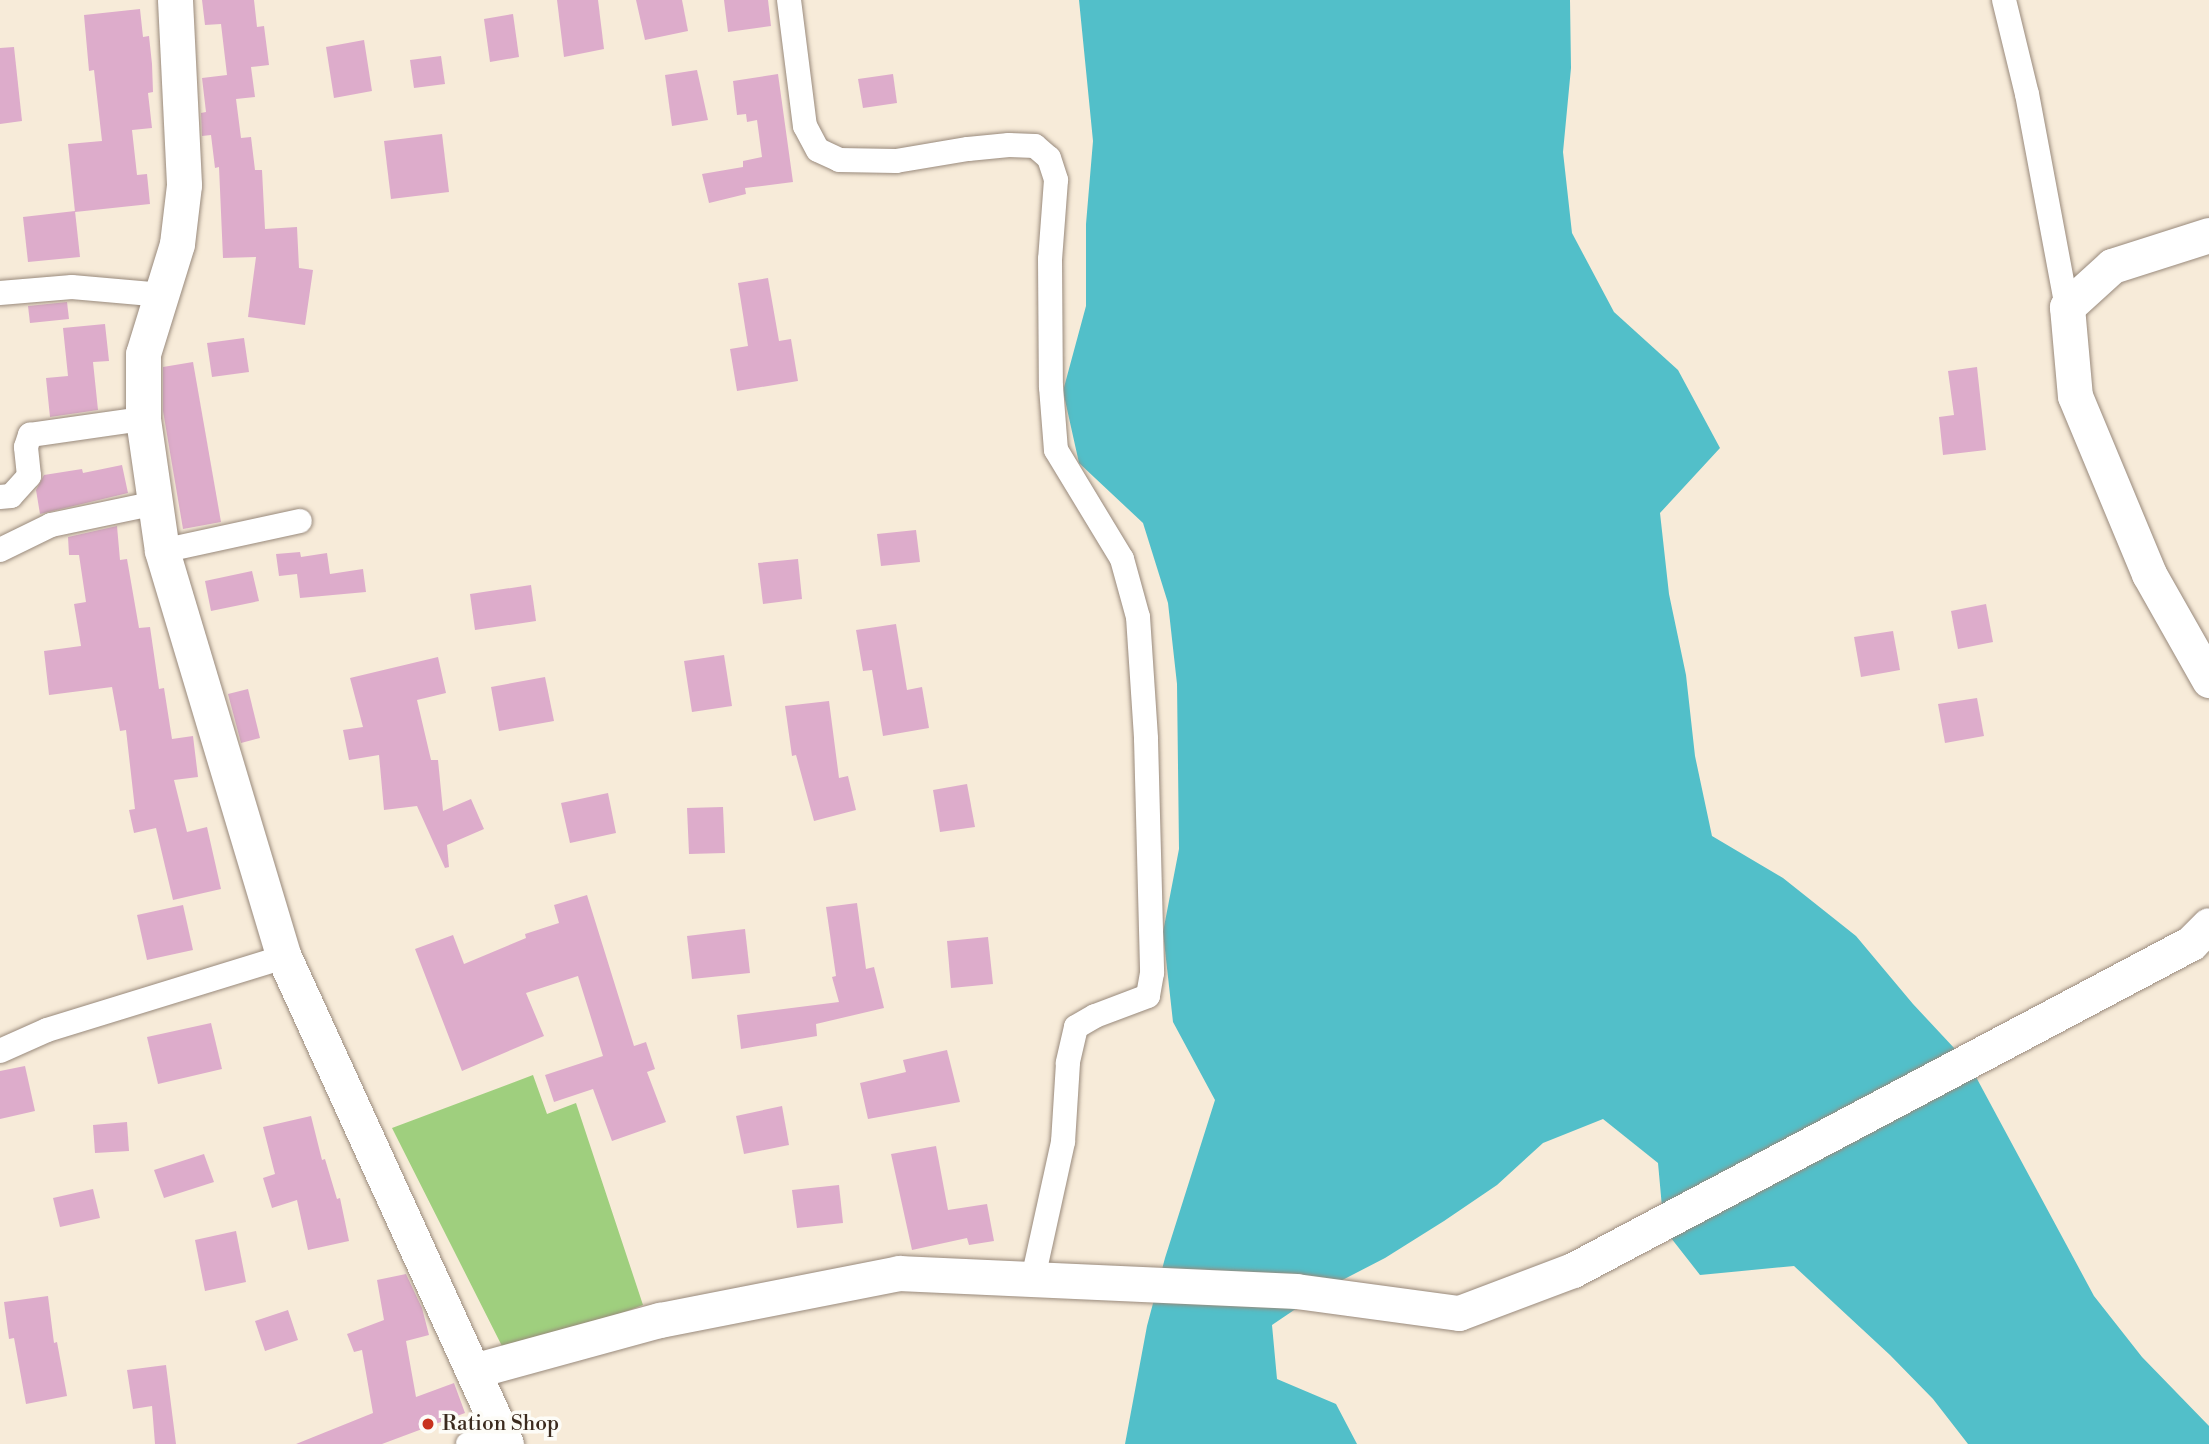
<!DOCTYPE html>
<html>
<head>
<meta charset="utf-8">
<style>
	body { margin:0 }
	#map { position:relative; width:2209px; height:1444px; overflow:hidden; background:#f7ebd9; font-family:"Libre Bodoni",serif }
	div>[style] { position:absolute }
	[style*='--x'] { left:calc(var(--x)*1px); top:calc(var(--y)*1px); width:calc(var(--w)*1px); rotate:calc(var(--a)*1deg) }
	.green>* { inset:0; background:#9fcf7e }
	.water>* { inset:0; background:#52bfc9 }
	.building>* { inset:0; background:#ddaccb }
	.roads { filter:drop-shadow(0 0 2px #998a7c) drop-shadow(0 0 2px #998a7c) }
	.minor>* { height:24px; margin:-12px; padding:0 12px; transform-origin:12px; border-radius:12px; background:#fff }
	.secondary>* { height:35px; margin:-17.5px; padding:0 17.5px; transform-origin:17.5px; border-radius:17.5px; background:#fff }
	.dots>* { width:19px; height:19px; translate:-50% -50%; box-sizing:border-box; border:4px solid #fdfcf7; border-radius:50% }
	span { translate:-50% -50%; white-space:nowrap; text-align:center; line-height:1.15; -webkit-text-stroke:7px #fdfcf7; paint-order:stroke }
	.poi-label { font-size:21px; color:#3b2a1e }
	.left { translate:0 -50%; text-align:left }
</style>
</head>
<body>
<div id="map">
	<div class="green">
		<div style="clip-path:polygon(533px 1075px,547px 1114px,576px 1103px,643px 1305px,507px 1356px,392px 1128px)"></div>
	</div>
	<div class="water">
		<div style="clip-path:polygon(1079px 0,1570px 0,1571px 68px,1563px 152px,1572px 233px,1614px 312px,1678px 370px,1720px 448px,1660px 513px,1669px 594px,1686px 675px,1695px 756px,1712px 836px,1783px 878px,1856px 936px,1913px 1004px,1969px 1064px,2094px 1296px,2142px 1357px,2209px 1426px,2209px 1444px,1968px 1444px,1933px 1399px,1890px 1355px,1794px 1266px,1700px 1275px,1664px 1229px,1658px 1163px,1603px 1119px,1543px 1143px,1497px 1185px,1444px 1221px,1385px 1258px,1325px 1289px,1272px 1325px,1277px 1379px,1336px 1404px,1357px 1444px,1125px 1444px,1147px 1326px,1165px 1258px,1215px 1100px,1173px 1022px,1163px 932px,1179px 849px,1177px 684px,1168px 603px,1143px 523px,1079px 463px,1063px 391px,1086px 306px,1086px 224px,1093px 141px)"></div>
	</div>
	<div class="building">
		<div style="clip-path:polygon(202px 0,254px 0,257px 27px,264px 26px,269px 65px,251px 67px,255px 97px,236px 99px,241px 138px,251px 137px,255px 170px,262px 170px,265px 229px,297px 227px,299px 268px,313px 270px,305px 325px,248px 317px,256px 257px,223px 258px,219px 167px,215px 168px,211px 135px,202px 136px,201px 113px,206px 112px,202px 78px,227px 75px,221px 24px,205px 25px)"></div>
		<div style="clip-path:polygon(557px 0,598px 0,604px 49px,564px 57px)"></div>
		<div style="clip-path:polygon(636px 0,682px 0,688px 31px,645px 40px)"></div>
		<div style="clip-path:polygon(724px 0,768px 0,771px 26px,728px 32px)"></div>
		<div style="clip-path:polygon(140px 9px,143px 37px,149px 36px,152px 64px,153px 92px,148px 93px,152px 128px,132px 130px,137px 175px,147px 174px,150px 204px,75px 212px,68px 144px,102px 141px,94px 70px,89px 71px,84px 15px)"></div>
		<div style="clip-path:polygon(513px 14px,519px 57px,490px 62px,484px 19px)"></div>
		<div style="clip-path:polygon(364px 40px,372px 91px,334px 98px,326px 47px)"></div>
		<div style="clip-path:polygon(14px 47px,22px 121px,0 124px,0 48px)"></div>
		<div style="clip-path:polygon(441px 56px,445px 84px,414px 88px,410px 60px)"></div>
		<div style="clip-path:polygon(697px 70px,708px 120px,672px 126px,665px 75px)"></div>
		<div style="clip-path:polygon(778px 74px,793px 182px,745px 188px,746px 194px,709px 203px,702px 174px,743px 167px,743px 161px,762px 157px,757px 120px,747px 122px,746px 114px,737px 115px,733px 81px)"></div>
		<div style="clip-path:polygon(893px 74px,897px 103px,863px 108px,858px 79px)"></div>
		<div style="clip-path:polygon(442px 134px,449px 192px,391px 199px,384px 141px)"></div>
		<div style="clip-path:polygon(75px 211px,80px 257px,28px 262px,23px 217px)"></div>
		<div style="clip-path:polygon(768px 278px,779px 341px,791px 339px,798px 381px,737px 391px,730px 349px,748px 346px,738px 283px)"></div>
		<div style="clip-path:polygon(67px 302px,69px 319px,30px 323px,28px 306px)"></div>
		<div style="clip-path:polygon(105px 324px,109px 361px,93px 362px,98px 410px,50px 417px,46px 378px,68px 376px,63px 328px)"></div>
		<div style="clip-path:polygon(244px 338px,249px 372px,212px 377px,207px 343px)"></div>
		<div style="clip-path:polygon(193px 362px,221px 522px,183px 529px,163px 411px,163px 367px)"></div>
		<div style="clip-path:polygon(1977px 367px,1986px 450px,1943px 455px,1939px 417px,1954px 415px,1948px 371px)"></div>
		<div style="clip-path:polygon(122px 465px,128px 493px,40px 514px,36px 490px,44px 475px,82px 469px,83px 473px)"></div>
		<div style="clip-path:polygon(117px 526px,120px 560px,127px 559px,139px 628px,150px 627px,159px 689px,164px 688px,172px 739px,193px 736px,198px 777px,174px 780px,187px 832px,207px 827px,221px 889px,173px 900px,156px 828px,134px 833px,129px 810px,135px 809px,126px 730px,120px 731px,112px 687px,49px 695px,44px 651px,81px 646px,74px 604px,86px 602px,79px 555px,69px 555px,68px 537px)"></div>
		<div style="clip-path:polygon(916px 530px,920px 562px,881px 566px,877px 534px)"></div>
		<div style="clip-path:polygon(300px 552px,301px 557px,327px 553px,330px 574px,363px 569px,366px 592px,300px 598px,297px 574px,279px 576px,276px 554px)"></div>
		<div style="clip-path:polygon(798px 559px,802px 599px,763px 604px,758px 563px)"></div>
		<div style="clip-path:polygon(252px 571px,259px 601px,211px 611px,205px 581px)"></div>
		<div style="clip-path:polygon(531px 585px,536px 621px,475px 630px,470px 594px)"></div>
		<div style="clip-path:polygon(1986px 604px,1993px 642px,1958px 649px,1951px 611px)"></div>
		<div style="clip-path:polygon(896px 624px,907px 690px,922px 687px,929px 728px,883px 736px,872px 670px,863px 671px,856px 630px)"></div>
		<div style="clip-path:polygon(1893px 631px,1900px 670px,1861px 677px,1854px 637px)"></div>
		<div style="clip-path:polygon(724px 655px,732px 706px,692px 712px,684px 661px)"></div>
		<div style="clip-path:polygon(438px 657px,446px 693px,417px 700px,431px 760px,438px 760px,443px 811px,471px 799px,484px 829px,447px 845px,449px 867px,445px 868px,417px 806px,384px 810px,379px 755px,349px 760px,343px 730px,363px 727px,350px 678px)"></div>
		<div style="clip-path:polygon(545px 677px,554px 721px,499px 731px,491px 687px)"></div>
		<div style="clip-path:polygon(248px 689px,260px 738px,241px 743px,228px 694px)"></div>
		<div style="clip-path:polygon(1977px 698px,1984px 736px,1945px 743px,1938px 704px)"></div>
		<div style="clip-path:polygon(829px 701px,839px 778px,848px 776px,856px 810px,814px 821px,796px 755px,792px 756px,785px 706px)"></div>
		<div style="clip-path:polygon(967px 784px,975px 827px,940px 832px,933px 790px)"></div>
		<div style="clip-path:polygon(608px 793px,616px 833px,570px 843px,561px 803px)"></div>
		<div style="clip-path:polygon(723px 807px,725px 853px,689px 854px,687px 808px)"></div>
		<div style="clip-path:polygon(587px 895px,634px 1046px,646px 1042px,655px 1069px,647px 1072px,666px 1122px,612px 1141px,593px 1089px,554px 1102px,545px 1075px,603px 1056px,578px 976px,526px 993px,544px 1036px,462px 1071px,415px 949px,453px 935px,464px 964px,526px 938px,525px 934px,559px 923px,554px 905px)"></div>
		<div style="clip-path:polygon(857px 903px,866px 969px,874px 967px,884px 1008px,816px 1024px,817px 1036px,741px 1049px,737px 1015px,839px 1002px,832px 977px,836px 976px,826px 907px)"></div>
		<div style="clip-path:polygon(183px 905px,193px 950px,147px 960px,137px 915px)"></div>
		<div style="clip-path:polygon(745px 929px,750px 973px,692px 979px,687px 936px)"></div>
		<div style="clip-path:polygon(988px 937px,993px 984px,951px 988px,947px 941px)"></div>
		<div style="clip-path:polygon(211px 1023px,222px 1069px,158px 1084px,147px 1037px)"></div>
		<div style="clip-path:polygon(947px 1050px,960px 1102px,868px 1119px,860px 1083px,906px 1072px,903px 1060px)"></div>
		<div style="clip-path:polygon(25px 1066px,35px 1111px,0 1119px,0 1071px)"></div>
		<div style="clip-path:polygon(782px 1106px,789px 1145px,744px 1154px,736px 1116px)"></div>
		<div style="clip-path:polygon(311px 1116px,322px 1160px,325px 1159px,337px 1199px,340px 1198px,349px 1241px,308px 1250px,297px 1200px,272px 1208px,263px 1178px,275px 1174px,263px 1127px)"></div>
		<div style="clip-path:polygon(127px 1122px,129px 1151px,95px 1153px,93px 1125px)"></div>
		<div style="clip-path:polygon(936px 1146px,948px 1210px,987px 1204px,994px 1241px,969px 1245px,967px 1238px,912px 1250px,891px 1154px)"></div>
		<div style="clip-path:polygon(204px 1154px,214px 1182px,164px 1198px,154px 1170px)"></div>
		<div style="clip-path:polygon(839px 1185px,843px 1223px,797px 1228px,792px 1190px)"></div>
		<div style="clip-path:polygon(93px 1189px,100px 1218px,60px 1227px,53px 1198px)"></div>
		<div style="clip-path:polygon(236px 1231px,246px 1282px,205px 1291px,195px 1240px)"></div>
		<div style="clip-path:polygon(406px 1274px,422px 1308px,429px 1335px,406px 1341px,416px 1397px,454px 1383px,465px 1413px,382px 1444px,296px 1444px,373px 1413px,362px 1350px,354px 1352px,347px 1334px,384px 1320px,377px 1280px)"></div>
		<div style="clip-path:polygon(48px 1296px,54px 1343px,57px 1342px,67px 1396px,26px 1404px,14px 1338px,9px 1339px,4px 1302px)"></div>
		<div style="clip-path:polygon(288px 1310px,298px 1340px,265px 1351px,255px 1321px)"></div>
		<div style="clip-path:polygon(166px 1365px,176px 1444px,155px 1444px,152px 1406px,133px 1409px,127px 1370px)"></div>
	</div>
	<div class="roads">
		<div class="minor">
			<div style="--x:789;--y:0;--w:127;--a:82.8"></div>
			<div style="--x:805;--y:126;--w:27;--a:62"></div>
			<div style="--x:818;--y:150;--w:23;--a:25"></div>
			<div style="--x:839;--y:160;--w:57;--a:1"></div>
			<div style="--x:896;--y:161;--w:73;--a:-9.5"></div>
			<div style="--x:968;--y:149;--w:41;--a:-5.6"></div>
			<div style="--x:1009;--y:145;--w:26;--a:2"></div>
			<div style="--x:1035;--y:146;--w:18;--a:41"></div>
			<div style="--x:1049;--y:158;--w:23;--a:72"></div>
			<div style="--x:1056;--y:180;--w:79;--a:94.3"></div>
			<div style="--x:1050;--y:259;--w:128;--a:89.6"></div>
			<div style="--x:1051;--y:387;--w:63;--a:85.5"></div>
			<div style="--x:1056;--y:450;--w:127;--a:58.8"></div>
			<div style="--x:1122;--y:559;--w:60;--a:74.6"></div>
			<div style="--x:1138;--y:617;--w:122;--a:86.2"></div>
			<div style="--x:1146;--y:739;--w:234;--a:88.5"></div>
			<div style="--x:1152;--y:973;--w:23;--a:100"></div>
			<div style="--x:1148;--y:996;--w:57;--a:159.3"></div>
			<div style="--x:1095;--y:1016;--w:22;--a:150"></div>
			<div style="--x:1076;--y:1027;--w:37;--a:103"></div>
			<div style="--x:1068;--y:1063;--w:79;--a:93.6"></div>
			<div style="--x:1063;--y:1142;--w:140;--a:102.4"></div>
			<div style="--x:2004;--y:0;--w:97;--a:76.3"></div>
			<div style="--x:2027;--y:94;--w:217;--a:79.4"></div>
			<div style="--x:0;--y:293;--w:72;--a:-4.8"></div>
			<div style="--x:72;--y:287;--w:91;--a:5"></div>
			<div style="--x:0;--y:497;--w:11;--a:-5"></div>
			<div style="--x:11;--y:496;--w:27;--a:-48"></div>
			<div style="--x:29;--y:476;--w:29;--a:-96"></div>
			<div style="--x:26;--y:447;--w:13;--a:-72"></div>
			<div style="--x:30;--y:435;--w:114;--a:-8.1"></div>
			<div style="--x:0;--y:550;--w:57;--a:-26.1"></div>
			<div style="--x:51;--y:525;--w:106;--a:-11.9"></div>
			<div style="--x:162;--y:551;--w:141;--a:-12.3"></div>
			<div style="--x:0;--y:1051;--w:51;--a:-24.1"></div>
			<div style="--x:47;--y:1030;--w:248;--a:-17.1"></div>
			<div style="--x:468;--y:1444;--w:35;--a:-15"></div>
		</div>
		<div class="secondary">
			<div style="--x:175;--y:0;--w:185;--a:87.2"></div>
			<div style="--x:184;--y:185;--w:59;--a:96.8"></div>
			<div style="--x:177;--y:244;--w:115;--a:107.2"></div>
			<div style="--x:143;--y:354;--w:65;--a:90"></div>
			<div style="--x:143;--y:419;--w:133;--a:81.8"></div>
			<div style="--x:162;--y:551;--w:424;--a:73.3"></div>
			<div style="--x:284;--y:957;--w:535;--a:65.49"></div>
			<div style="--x:2209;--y:235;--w:102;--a:162.3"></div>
			<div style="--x:2112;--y:266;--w:61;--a:137.7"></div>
			<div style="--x:2067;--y:307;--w:89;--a:84.9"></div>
			<div style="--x:2075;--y:396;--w:193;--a:67.4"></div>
			<div style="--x:2149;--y:574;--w:122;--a:60.5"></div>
			<div style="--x:473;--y:1371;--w:194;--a:-15.3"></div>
			<div style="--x:660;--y:1320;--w:244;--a:-11.1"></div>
			<div style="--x:899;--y:1273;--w:397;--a:2.6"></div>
			<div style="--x:1296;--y:1291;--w:164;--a:7.7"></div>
			<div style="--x:1459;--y:1313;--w:122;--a:-20.7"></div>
			<div style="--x:1573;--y:1270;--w:699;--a:-27.88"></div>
			<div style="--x:2191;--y:943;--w:25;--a:-45"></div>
		</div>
	</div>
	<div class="dots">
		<div style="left:428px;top:1424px;background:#c8321e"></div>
	</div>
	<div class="poi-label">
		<span class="left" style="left:442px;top:1424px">Ration Shop</span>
	</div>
</div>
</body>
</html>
